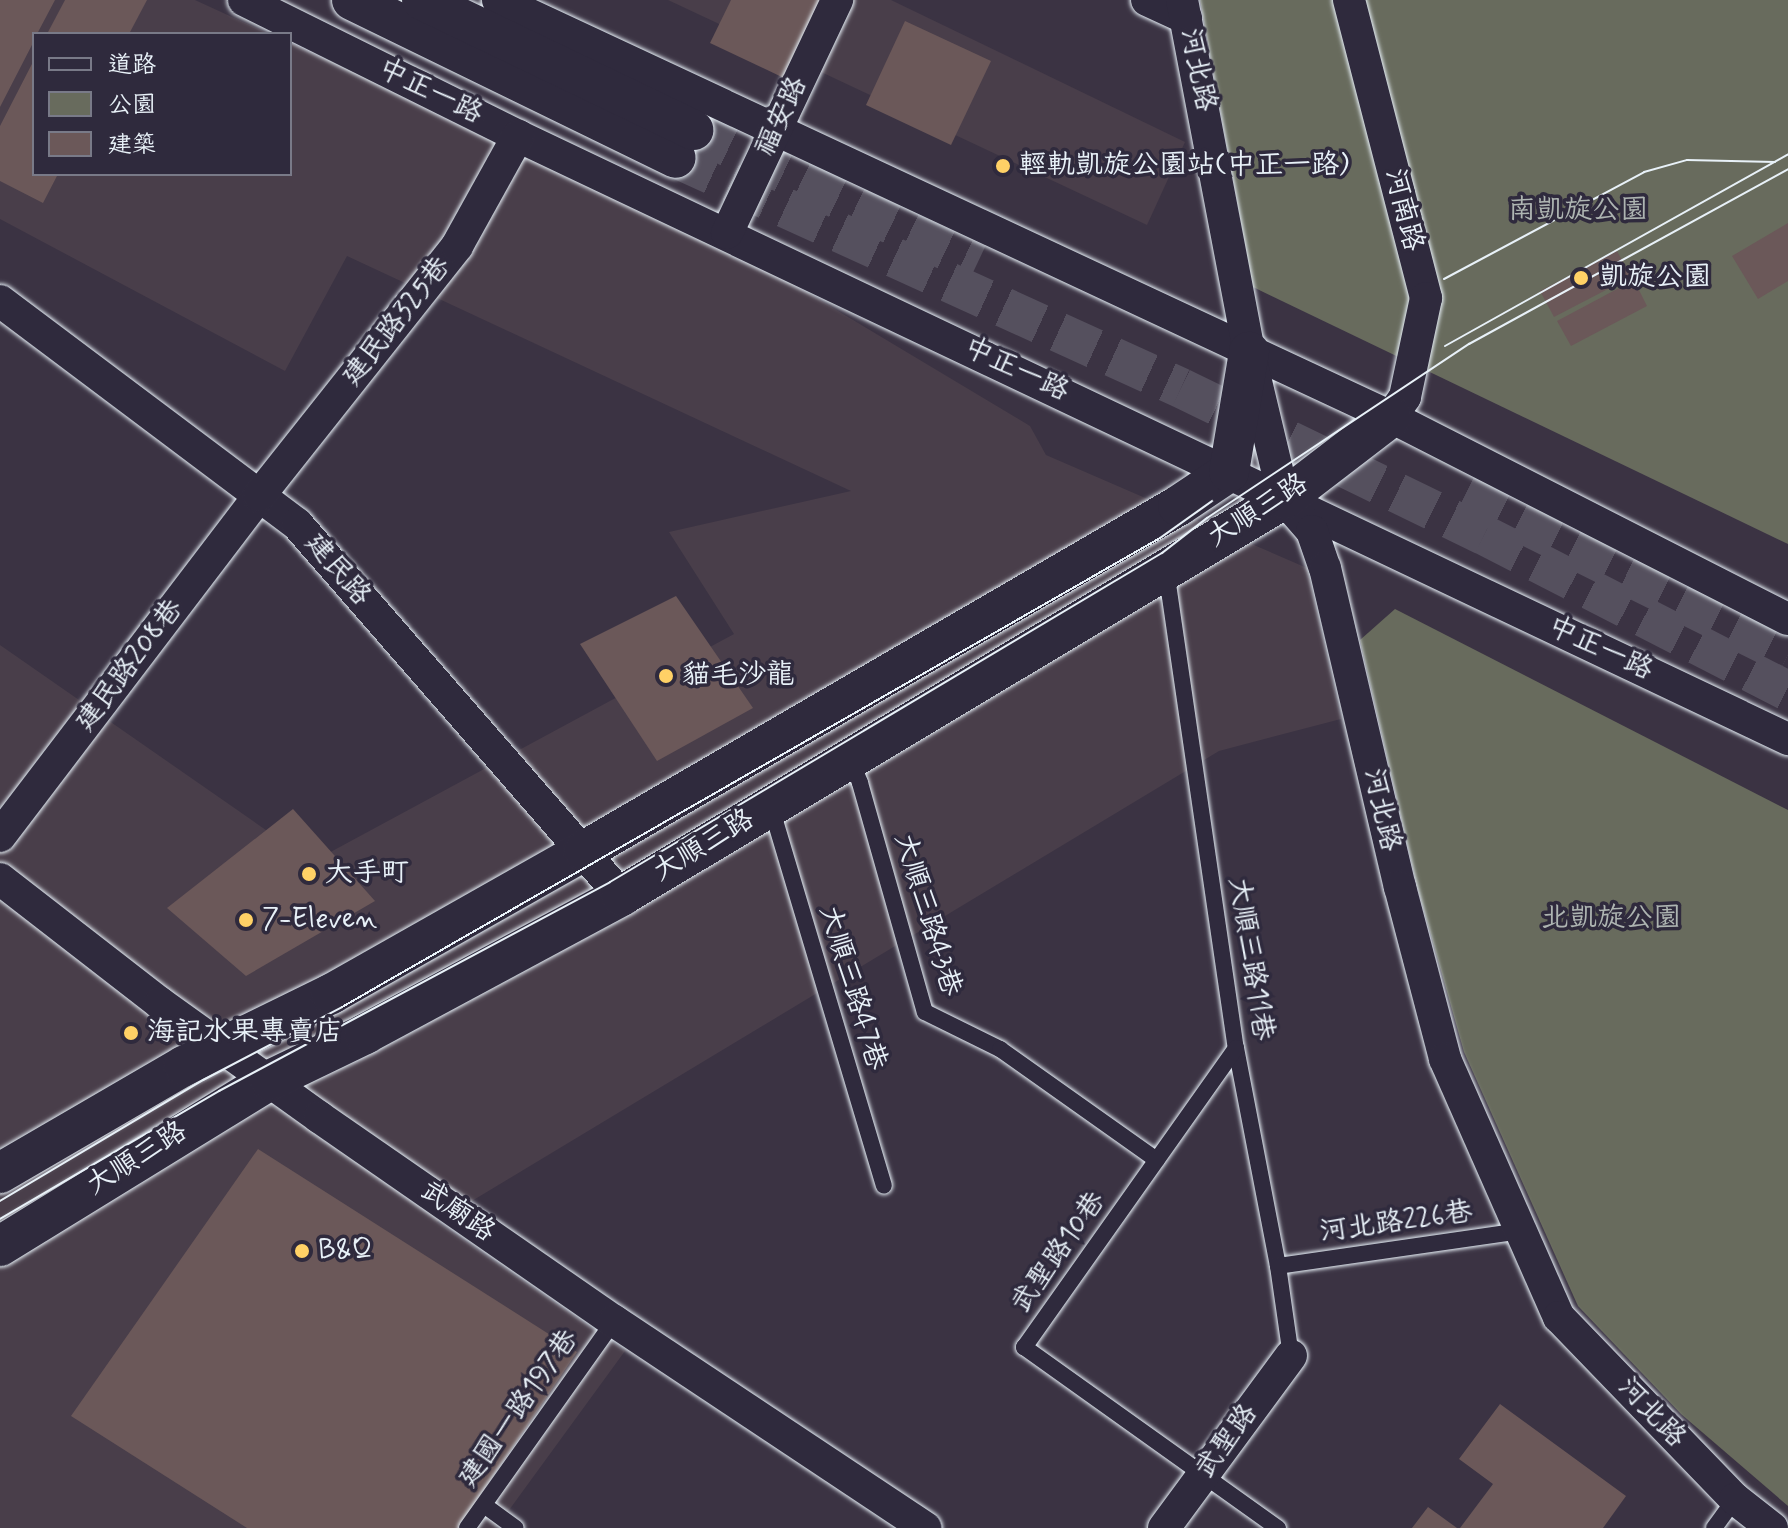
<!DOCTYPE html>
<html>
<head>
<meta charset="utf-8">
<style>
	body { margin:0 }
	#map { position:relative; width:1788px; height:1528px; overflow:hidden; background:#3b3343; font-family:Mynerve,"LXGW WenKai TC",sans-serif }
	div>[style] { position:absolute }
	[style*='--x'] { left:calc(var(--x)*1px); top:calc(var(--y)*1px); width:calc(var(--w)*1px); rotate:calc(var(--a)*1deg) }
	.built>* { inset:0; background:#493e4a }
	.green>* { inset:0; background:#686b5d }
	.building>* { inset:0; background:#6b5859 }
	.tertiary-tunnel>* { height:40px; margin-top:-20px; transform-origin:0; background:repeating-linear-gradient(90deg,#55505e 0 40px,transparent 0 60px) }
	.roads { filter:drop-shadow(0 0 2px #e8f1f8) drop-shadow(0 0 2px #e8f1f8) }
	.service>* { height:16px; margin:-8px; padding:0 8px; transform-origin:8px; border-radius:8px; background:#2f2a3d }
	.minor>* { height:32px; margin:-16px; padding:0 16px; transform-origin:16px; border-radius:16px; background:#2f2a3d }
	.tertiary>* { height:40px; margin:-20px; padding:0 20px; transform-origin:20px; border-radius:20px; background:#2f2a3d }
	.tram>* { height:2px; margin:-1px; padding:0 1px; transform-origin:1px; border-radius:1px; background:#e8f1f8 }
	.dots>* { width:22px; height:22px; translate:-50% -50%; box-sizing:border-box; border:4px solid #2f2a3d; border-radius:50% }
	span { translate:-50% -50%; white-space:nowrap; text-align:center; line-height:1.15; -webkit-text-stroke:7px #2f2a3d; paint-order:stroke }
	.street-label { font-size:28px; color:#e8f1f8 }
	.poi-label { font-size:28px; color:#e8f1f8 }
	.left { translate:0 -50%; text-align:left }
	.park-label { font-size:28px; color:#aeb5b2 }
	.legend { position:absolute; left:32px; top:32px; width:260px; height:144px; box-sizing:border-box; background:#2f2a3d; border:2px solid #797a88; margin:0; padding:10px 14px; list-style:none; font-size:24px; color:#e8f1f8 }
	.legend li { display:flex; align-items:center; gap:16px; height:40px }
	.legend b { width:40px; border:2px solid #797a88 }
</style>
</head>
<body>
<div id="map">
	<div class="built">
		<div style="clip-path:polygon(0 0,195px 0,269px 34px,34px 34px,34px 174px,290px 174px,290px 43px,711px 235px,1030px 426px,1046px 455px,1307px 568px,1341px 719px,1219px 751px,437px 1222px,625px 1351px,496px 1528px,0 1528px,0 645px,312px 862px,734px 634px,669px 532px,851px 491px,347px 256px,285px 371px,0 219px)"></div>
		<div style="clip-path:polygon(668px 0,891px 0,1185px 142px,1147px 225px)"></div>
	</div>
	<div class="green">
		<div style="clip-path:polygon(1200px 0,1788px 0,1788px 544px,1253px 287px)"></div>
		<div style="clip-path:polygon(1395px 609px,1788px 810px,1788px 1506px,1681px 1414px,1578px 1306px,1464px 1052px,1417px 886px,1360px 640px)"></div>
	</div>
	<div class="building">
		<div style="clip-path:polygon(0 0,55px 0,37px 34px,34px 34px,34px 41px,0 107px)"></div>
		<div style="clip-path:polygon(65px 0,147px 0,129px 34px,47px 34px)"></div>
		<div style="clip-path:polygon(731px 0,821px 0,784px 78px,710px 43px)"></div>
		<div style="clip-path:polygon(905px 21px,991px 61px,951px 145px,866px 105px)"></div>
		<div style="clip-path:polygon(34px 60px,34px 174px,58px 174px,43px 203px,0 181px,0 126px)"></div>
		<div style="clip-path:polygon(1788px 223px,1788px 281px,1758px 299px,1732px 256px)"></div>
		<div style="clip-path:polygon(1617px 251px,1631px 277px,1554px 317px,1540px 291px)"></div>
		<div style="clip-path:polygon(1634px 280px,1647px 306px,1571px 346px,1557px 321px)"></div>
		<div style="clip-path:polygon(676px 596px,753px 708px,657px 761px,580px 644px)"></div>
		<div style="clip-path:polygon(293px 809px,375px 901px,246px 976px,167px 908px)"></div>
		<div style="clip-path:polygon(258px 1149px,577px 1352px,458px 1528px,247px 1528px,71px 1416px)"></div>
		<div style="clip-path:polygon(1500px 1404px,1626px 1496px,1603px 1528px,1460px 1528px,1493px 1484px,1459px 1459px)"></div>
		<div style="clip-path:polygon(1428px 1507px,1457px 1528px,1412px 1528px)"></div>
	</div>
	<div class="tertiary-tunnel">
		<div style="--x:693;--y:130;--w:314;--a:25.4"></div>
		<div style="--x:676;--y:158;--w:555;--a:24.49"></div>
		<div style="--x:1181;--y:388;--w:337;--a:25.9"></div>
		<div style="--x:1484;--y:535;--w:342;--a:27.2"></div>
		<div style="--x:1465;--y:495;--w:360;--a:26.4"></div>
	</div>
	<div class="roads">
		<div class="service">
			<div style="--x:1166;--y:570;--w:483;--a:81.7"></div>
			<div style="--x:1236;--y:1048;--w:222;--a:79.1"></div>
			<div style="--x:1278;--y:1266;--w:91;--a:81.8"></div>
			<div style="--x:850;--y:759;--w:26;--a:67"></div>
			<div style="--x:860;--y:783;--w:238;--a:74.2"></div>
			<div style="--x:925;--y:1012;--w:84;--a:26.3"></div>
			<div style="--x:1000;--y:1049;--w:192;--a:35.3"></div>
			<div style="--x:771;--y:807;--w:395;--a:73.4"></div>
			<div style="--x:1236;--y:1048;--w:367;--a:125.3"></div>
			<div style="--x:1024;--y:1347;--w:312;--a:35.5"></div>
			<div style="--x:1278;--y:1266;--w:246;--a:-8.2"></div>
			<div style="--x:484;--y:1505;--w:39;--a:36"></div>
			<div style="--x:467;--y:1528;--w:254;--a:-54.6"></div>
			<div style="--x:1714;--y:1528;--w:36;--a:-54"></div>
		</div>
		<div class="minor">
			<div style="--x:244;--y:0;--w:306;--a:26.4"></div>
			<div style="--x:518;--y:136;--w:1406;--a:25.4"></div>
			<div style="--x:498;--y:0;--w:986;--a:25.03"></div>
			<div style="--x:1391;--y:417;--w:445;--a:27"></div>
			<div style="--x:1147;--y:0;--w:43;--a:24.8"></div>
			<div style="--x:1182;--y:0;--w:358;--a:79.2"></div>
			<div style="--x:1249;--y:352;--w:151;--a:76.6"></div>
			<div style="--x:1284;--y:499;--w:43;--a:48.8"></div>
			<div style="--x:1312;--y:531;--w:39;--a:71"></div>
			<div style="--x:1325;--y:568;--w:328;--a:76.8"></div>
			<div style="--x:1400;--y:887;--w:178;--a:75.3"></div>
			<div style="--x:1445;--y:1059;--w:282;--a:66.2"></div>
			<div style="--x:1559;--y:1317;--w:253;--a:46"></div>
			<div style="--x:1735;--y:1499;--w:47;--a:38.1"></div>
			<div style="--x:1349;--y:0;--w:308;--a:75.5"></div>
			<div style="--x:1426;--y:298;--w:101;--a:102"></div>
			<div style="--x:1405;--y:397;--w:24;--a:125"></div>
			<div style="--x:727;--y:233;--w:258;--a:-64.7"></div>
			<div style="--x:0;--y:301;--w:371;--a:36.9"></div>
			<div style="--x:297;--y:524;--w:493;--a:48.9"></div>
			<div style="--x:0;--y:836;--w:427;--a:-52.7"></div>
			<div style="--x:259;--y:496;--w:319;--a:-51.6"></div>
			<div style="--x:457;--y:246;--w:126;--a:-61"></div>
			<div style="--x:0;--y:879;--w:202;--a:37.8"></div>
			<div style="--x:160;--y:1003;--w:196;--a:35.6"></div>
			<div style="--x:319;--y:1117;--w:359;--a:34.7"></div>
			<div style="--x:614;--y:1321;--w:374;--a:33.6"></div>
			<div style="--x:1164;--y:1528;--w:214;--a:-53.6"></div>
		</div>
		<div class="tertiary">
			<div style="--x:352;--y:0;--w:360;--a:26"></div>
			<div style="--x:422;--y:0;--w:301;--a:25.6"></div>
			<div style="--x:0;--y:1173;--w:213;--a:-30.2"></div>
			<div style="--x:184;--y:1066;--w:164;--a:-26.1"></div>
			<div style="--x:331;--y:994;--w:291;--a:-29.5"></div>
			<div style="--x:584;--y:851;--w:687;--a:-30.15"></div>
			<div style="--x:1178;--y:506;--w:61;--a:-33.7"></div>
			<div style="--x:1229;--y:472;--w:122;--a:-80.5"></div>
			<div style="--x:0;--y:1246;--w:317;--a:-31.6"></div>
			<div style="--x:270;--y:1080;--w:106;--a:-25.8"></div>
			<div style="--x:365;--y:1034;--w:291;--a:-28.3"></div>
			<div style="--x:621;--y:896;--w:773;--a:-30.91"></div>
			<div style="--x:1284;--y:499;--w:135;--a:-37.5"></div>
		</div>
	</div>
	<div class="tram">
		<div style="--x:1444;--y:279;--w:227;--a:-28.1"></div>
		<div style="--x:1644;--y:172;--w:45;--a:-15.6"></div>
		<div style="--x:1687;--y:160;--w:88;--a:1.3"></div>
		<div style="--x:1445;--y:346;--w:393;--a:-29.2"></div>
		<div style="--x:0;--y:1201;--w:236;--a:-30.8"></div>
		<div style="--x:203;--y:1080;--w:157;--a:-27.7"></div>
		<div style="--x:342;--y:1007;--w:943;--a:-29.83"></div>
		<div style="--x:1160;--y:538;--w:64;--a:-35.4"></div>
		<div style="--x:0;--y:1219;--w:254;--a:-30.3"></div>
		<div style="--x:219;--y:1091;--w:443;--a:-28.1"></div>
		<div style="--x:610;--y:882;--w:643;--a:-30.8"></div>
		<div style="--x:1162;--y:553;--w:57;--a:-37.9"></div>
		<div style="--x:1207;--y:518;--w:315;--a:-33.6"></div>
		<div style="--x:1469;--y:344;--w:364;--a:-28.7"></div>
	</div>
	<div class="dots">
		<div style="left:1003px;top:166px;background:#ffd166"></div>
		<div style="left:1581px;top:278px;background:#ffd166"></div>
		<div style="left:666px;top:676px;background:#ffd166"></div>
		<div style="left:309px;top:874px;background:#ffd166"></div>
		<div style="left:246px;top:920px;background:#ffd166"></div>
		<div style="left:131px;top:1033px;background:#ffd166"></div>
		<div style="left:302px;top:1251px;background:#ffd166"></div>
	</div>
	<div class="street-label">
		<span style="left:1197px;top:70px;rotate:78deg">河北路</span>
		<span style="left:430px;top:92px;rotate:26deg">中正一路</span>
		<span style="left:782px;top:117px;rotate:-65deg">福安路</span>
		<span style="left:1403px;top:210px;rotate:76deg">河南路</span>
		<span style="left:397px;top:322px;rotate:-52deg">建民路325巷</span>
		<span style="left:1016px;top:370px;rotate:25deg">中正一路</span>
		<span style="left:1258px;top:511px;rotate:-32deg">大順三路</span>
		<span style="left:337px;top:570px;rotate:49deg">建民路</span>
		<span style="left:1600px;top:649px;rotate:25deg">中正一路</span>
		<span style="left:130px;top:666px;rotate:-53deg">建民路208巷</span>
		<span style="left:1381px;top:810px;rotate:77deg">河北路</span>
		<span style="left:704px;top:846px;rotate:-31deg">大順三路</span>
		<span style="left:927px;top:915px;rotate:73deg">大順三路43巷</span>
		<span style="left:1250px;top:959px;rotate:81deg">大順三路11巷</span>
		<span style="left:852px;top:988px;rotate:73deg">大順三路47巷</span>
		<span style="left:137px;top:1159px;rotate:-32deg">大順三路</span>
		<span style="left:457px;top:1212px;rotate:35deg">武廟路</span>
		<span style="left:1396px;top:1223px;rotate:-8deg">河北路226巷</span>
		<span style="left:1059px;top:1253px;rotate:-55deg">武聖路10巷</span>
		<span style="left:519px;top:1409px;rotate:-55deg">建國一路197巷</span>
		<span style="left:1651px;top:1413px;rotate:46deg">河北路</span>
		<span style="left:1227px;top:1442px;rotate:-54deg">武聖路</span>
	</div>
	<div class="poi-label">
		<span class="left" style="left:1019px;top:166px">輕軌凱旋公園站(中正一路)</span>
		<span class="left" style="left:1599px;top:278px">凱旋公園</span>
		<span class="left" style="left:682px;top:676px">貓毛沙龍</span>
		<span class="left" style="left:325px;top:874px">大手町</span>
		<span class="left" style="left:262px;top:920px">7-Eleven</span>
		<span class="left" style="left:147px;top:1033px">海記水果專賣店</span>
		<span class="left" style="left:318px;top:1251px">B&amp;Q</span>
	</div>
	<div class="park-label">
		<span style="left:1578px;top:211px">南凱旋公園</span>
		<span style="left:1611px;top:919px">北凱旋公園</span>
	</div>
	<ul class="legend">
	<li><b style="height:10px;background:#2f2a3d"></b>道路</li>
	<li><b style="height:22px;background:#686b5d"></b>公園</li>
	<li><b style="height:22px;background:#6b5859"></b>建築</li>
	</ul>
</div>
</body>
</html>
